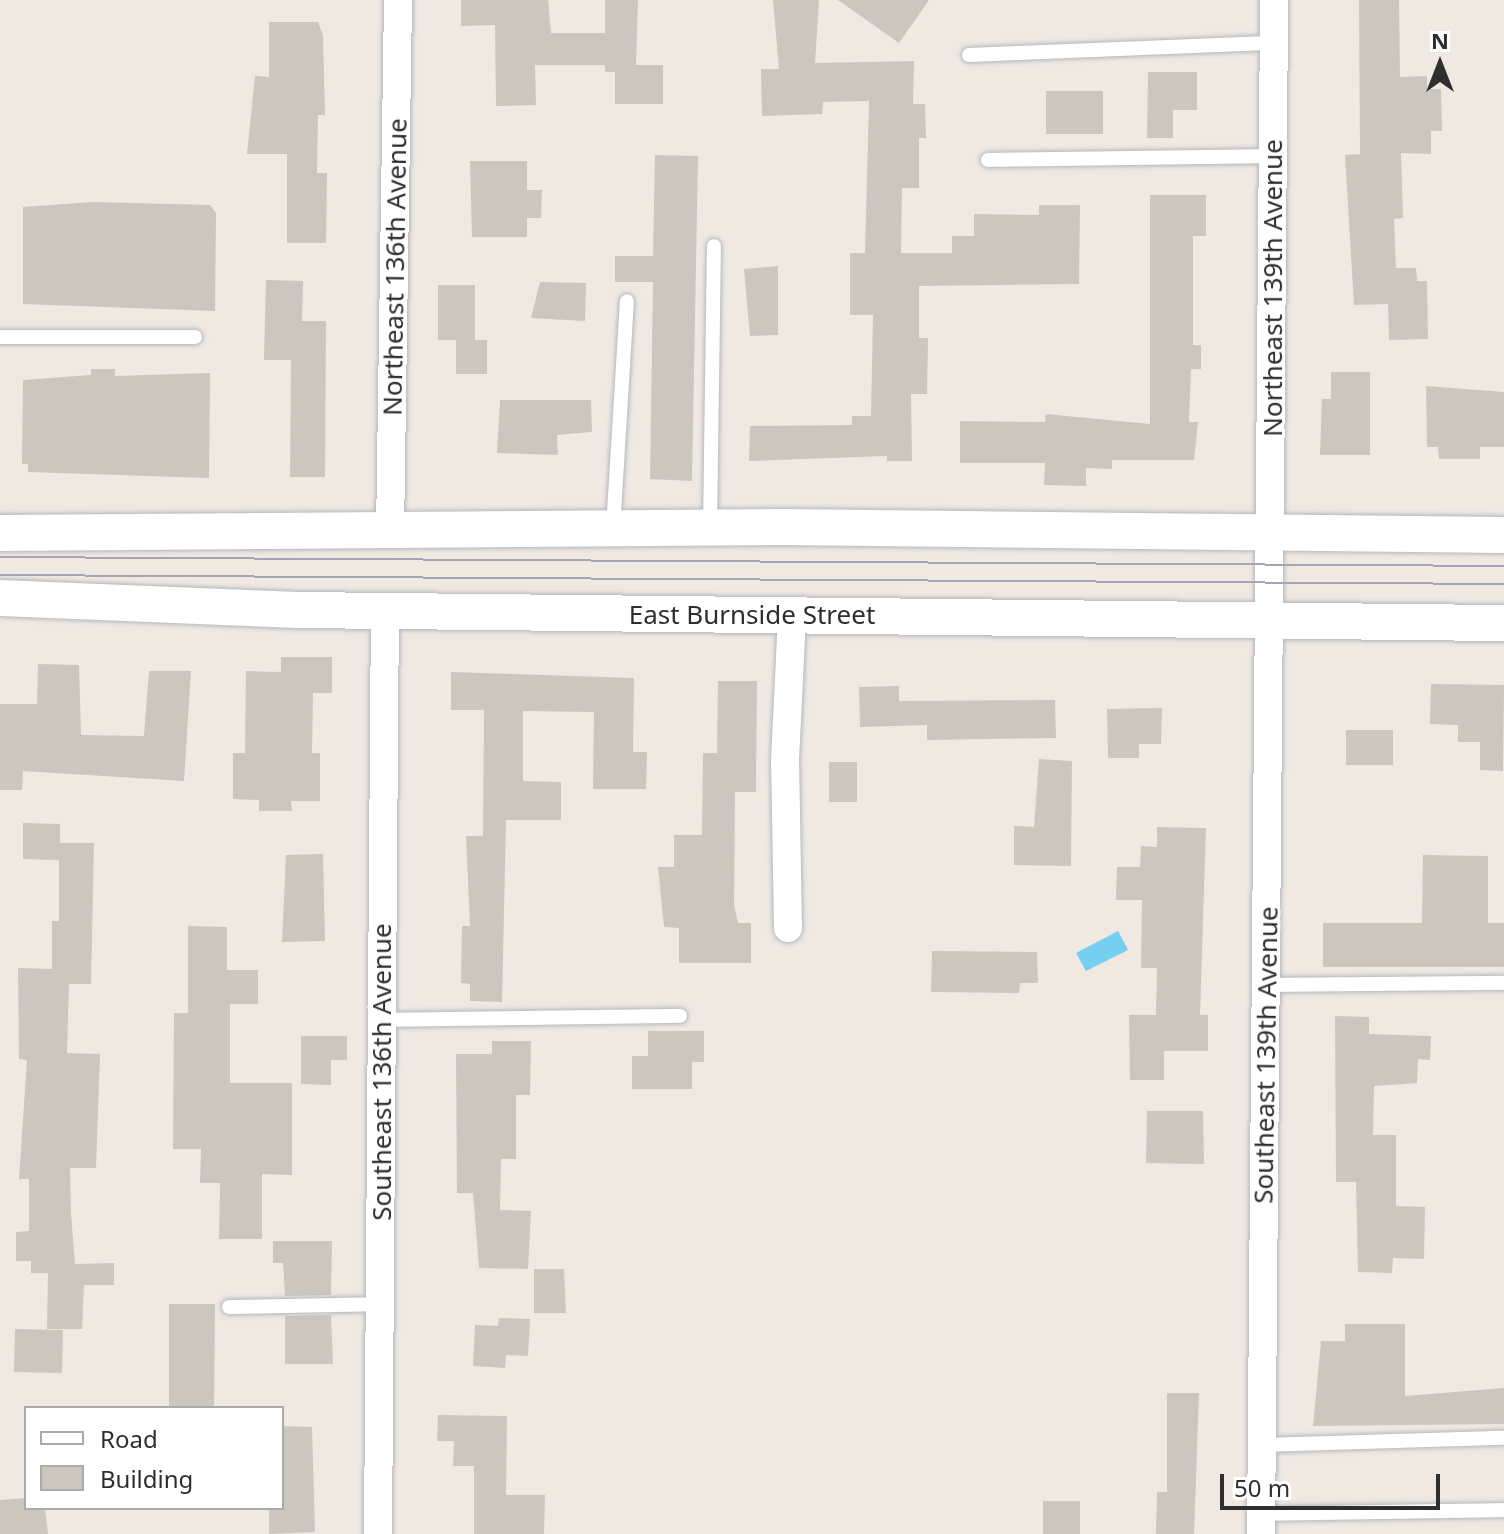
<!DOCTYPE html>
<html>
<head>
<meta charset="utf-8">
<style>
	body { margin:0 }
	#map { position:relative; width:1504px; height:1534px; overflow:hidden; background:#efe9e1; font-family:"Noto Sans",sans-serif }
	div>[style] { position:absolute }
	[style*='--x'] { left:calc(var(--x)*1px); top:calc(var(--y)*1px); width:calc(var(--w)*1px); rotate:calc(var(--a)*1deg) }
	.water>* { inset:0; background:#75cff0 }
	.building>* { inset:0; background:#cbc7bf }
	.roads { filter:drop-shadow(0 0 2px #b4b7c1) drop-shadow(0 0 2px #b4b7c1) }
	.service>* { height:14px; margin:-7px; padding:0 7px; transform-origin:7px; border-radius:7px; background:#fff }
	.minor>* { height:28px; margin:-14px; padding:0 14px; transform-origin:14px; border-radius:14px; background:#fff }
	.tertiary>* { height:36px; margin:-18px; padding:0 18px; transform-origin:18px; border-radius:18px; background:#fff }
	.tram>* { height:2px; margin:-1px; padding:0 1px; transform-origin:1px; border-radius:1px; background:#a3a6b8 }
	span { translate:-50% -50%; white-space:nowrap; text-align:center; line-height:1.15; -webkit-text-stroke:6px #fff; paint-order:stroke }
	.street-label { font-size:26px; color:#2e2e2e }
	.legend { position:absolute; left:24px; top:1406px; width:260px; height:104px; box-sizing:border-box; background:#fff; border:2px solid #ababab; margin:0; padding:10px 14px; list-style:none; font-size:24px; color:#2e2e2e }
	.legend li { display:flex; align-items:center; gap:16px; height:40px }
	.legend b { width:40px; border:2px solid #ababab }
	.north { position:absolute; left:1400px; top:24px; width:80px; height:80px; -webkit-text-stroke:6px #fff; paint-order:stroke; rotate:0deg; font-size:22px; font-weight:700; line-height:32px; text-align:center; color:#2e2e2e }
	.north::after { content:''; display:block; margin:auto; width:28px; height:36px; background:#2e2e2e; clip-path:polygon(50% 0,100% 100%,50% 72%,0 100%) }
	.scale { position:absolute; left:1220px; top:1474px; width:220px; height:36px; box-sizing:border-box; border:4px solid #2e2e2e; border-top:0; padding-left:10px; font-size:24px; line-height:28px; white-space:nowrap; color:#2e2e2e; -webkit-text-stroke:6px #fff; paint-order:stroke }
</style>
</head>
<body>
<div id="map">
	<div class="water">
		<div style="clip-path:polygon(1118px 931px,1128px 950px,1086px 971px,1076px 953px)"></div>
	</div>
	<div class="building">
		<div style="clip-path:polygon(461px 0,548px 0,551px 33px,605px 33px,605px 0,638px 0,636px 65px,663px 65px,663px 104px,615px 104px,615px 72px,605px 72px,605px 65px,535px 65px,536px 105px,496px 106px,495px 25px,461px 26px)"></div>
		<div style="clip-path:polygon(773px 0,819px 0,815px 63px,914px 61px,913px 104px,925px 104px,926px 138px,919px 138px,919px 188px,902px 188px,901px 253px,952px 253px,952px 236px,974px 236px,974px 214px,1039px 215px,1039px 205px,1080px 205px,1079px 284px,919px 286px,919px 338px,928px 338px,927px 394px,911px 394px,912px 461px,887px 461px,887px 456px,749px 461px,750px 426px,852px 425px,852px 416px,871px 416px,873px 315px,850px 315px,850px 253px,865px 253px,869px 101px,823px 102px,822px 114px,762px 116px,761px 69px,779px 69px)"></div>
		<div style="clip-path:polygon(838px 0,929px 0,899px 43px)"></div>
		<div style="clip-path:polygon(1359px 0,1399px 0,1400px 77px,1427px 76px,1427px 89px,1441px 89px,1442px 131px,1431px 131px,1431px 154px,1401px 153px,1403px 218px,1394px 219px,1396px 268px,1416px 268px,1417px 281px,1427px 281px,1428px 339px,1389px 340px,1388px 304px,1354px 305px,1345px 155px,1360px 154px)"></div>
		<div style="clip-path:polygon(269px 22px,318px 22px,323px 35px,325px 115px,318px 115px,317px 173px,327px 173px,326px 243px,287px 243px,287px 154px,247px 154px,255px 76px,269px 77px)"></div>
		<div style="clip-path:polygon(1148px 72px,1197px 72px,1197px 110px,1173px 110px,1173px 138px,1147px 138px)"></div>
		<div style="clip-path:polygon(1046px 91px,1103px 91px,1103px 134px,1046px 134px)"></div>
		<div style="clip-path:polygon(655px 155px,698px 156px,692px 481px,650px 479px,653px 282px,615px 282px,615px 256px,653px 256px)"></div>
		<div style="clip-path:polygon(470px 161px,527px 161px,527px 190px,542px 190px,541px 218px,527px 218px,527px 237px,472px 237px)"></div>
		<div style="clip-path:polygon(1150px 195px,1206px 195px,1206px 236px,1193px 236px,1193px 345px,1201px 345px,1201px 369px,1191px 369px,1189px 422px,1198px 422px,1194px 460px,1112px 460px,1112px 469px,1086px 468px,1086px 486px,1044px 485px,1045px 463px,960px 463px,960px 421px,1045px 422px,1046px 414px,1150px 424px)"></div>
		<div style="clip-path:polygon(94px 202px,210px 205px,216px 213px,215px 311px,23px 304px,23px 207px)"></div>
		<div style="clip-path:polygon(778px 266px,778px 335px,750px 336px,744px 269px)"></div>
		<div style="clip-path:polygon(266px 280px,303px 281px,302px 321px,326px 321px,325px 477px,290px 477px,291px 360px,264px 360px)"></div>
		<div style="clip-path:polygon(540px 282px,586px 283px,585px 321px,531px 318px)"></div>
		<div style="clip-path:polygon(438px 285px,475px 285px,475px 340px,487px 340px,487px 374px,456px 374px,456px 340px,438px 340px)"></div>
		<div style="clip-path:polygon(91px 369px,115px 369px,115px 376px,210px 373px,209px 478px,28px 472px,28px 464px,22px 464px,23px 380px,91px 375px)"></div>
		<div style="clip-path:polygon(1331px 372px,1370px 372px,1370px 455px,1320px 455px,1322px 399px,1331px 399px)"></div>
		<div style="clip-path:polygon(1426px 386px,1504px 392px,1504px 447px,1480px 447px,1480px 459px,1439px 459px,1438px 447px,1427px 447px)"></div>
		<div style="clip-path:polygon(500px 400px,591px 400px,592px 432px,557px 435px,558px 455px,497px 453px)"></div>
		<div style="clip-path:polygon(281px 657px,332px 657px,332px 693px,313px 693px,312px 753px,320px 753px,320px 801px,291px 801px,292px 811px,259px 811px,259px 800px,233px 799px,233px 753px,245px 753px,246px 671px,281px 672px)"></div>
		<div style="clip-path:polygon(38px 664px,79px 665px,81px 735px,144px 736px,149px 671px,191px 671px,184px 781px,23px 771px,22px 790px,0 790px,0 704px,37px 704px)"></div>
		<div style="clip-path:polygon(451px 672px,634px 678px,633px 752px,647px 752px,646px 789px,593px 789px,594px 712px,523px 711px,523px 781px,561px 782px,561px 820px,506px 820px,502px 1002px,470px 1001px,470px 984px,461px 983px,462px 926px,470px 926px,466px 836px,483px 836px,484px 710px,451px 710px)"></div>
		<div style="clip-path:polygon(718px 681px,757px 681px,756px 792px,735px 792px,734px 906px,738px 923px,751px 923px,751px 963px,679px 963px,679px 928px,664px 927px,658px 867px,674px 867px,674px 835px,702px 835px,703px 753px,717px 753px)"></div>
		<div style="clip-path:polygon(1431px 684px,1504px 685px,1503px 771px,1480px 770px,1480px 742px,1458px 742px,1458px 725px,1430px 724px)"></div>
		<div style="clip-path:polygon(899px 686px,899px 701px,1055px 700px,1056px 738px,927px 740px,927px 725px,860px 727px,859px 687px)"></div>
		<div style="clip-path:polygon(1162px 708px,1161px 744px,1139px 744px,1139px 758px,1108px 758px,1107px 709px)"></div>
		<div style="clip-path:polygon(1346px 730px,1393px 730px,1393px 765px,1346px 765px)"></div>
		<div style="clip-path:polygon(1039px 759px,1072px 761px,1071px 866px,1014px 865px,1014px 826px,1034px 827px)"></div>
		<div style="clip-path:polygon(829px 762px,857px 762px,857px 802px,829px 802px)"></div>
		<div style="clip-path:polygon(23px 823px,60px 824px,60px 843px,94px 843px,91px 984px,69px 984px,67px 1053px,100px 1054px,96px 1168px,70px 1168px,71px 1214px,75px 1264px,114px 1263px,114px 1285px,84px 1285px,82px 1329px,47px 1329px,48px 1273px,31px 1273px,31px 1261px,16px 1261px,16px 1232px,29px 1231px,29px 1179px,19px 1179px,27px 1060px,19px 1059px,18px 968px,52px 969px,52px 921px,59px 921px,59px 860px,23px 859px)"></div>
		<div style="clip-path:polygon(1157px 827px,1206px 828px,1200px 1015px,1208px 1015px,1208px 1051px,1164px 1051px,1164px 1080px,1130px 1080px,1129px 1015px,1156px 1015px,1157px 968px,1141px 968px,1142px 900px,1116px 900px,1117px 867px,1140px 867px,1141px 846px,1157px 847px)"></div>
		<div style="clip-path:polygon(323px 854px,325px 941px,282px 942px,286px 855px)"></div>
		<div style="clip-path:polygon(1423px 855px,1488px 856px,1488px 923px,1504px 923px,1504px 967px,1323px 967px,1323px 923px,1422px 923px)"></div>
		<div style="clip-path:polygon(188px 926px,227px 927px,227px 970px,258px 970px,258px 1004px,230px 1004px,230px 1083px,292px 1083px,292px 1175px,262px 1174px,262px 1239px,219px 1239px,220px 1183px,200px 1183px,201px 1149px,173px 1149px,174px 1013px,188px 1013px)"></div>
		<div style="clip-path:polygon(932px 951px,1037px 952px,1038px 983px,1020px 983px,1019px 993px,931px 992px)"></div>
		<div style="clip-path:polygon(1335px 1016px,1369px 1017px,1369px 1034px,1431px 1036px,1430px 1060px,1418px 1059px,1417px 1083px,1374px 1086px,1373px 1135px,1396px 1135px,1396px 1206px,1425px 1207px,1424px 1259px,1393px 1258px,1392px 1273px,1358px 1272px,1356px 1182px,1336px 1182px)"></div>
		<div style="clip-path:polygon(648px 1031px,704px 1031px,704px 1062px,692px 1062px,692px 1089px,632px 1089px,632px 1056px,648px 1056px)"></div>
		<div style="clip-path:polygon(301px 1036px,347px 1036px,347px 1060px,331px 1060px,331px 1085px,301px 1084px)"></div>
		<div style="clip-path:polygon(492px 1041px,531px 1041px,530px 1095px,516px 1095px,516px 1159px,501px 1159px,500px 1210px,531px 1211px,528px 1269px,479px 1268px,473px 1193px,457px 1193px,456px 1054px,492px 1054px)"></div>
		<div style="clip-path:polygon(1147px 1111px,1203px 1111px,1204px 1164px,1146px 1163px)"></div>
		<div style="clip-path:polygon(273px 1241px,332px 1241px,331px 1295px,285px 1296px,283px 1263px,273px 1263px)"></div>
		<div style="clip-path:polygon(534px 1269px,564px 1269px,566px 1313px,534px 1313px)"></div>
		<div style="clip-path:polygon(169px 1304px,215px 1304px,214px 1408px,169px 1408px)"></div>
		<div style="clip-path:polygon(331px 1315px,333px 1364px,285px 1364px,285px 1316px)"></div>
		<div style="clip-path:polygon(499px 1318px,530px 1319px,528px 1356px,506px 1355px,505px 1368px,473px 1366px,475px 1325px,498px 1326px)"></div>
		<div style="clip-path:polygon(1345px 1324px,1405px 1324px,1405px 1396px,1504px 1388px,1504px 1424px,1313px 1426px,1321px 1341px,1345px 1341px)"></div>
		<div style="clip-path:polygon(15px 1329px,63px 1330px,62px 1373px,14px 1372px)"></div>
		<div style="clip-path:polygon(1167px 1393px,1199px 1393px,1194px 1534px,1156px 1534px,1157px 1492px,1167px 1492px)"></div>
		<div style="clip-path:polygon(438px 1415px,507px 1416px,506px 1495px,545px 1495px,544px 1534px,474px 1534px,474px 1466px,453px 1466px,454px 1441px,437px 1441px)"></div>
		<div style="clip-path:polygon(282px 1426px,312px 1427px,315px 1532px,269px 1534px,269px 1508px,282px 1508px)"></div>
		<div style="clip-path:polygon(26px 1498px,26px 1508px,45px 1508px,48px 1534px,0 1534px,0 1500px)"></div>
		<div style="clip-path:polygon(1043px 1501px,1080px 1501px,1080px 1534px,1043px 1534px)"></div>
	</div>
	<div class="roads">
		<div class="service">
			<div style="--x:969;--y:55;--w:305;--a:-2.3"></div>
			<div style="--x:988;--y:160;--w:284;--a:-0.8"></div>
			<div style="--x:0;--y:337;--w:195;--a:0"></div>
			<div style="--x:710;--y:528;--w:282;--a:-89.2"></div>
			<div style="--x:613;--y:529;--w:228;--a:-86.5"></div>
			<div style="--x:1267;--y:985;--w:237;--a:-0.5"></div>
			<div style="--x:382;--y:1020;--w:298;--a:-0.8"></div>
			<div style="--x:229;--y:1307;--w:151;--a:-1.1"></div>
			<div style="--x:1261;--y:1445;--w:243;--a:-1.7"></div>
			<div style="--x:1261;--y:1514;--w:243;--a:-0.9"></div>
		</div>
		<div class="minor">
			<div style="--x:390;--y:533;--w:533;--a:-89.14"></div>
			<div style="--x:788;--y:928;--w:168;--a:-91"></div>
			<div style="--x:785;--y:760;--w:145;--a:-87.2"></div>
			<div style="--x:378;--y:1534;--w:923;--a:-89.57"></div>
			<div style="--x:1261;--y:1534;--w:1534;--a:-89.51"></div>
		</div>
		<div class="tertiary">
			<div style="--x:0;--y:533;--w:784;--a:-0.44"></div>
			<div style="--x:784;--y:527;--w:720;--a:0.64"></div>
			<div style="--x:0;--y:598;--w:298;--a:2.3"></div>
			<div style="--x:298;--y:610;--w:1206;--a:0.62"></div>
		</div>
	</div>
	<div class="tram">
		<div style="--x:0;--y:557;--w:1504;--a:0.34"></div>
		<div style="--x:0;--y:575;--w:1504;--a:0.34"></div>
	</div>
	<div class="street-label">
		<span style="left:395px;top:267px;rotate:-89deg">Northeast 136th Avenue</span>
		<span style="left:1273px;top:288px;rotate:-90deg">Northeast 139th Avenue</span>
		<span style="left:752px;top:615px">East Burnside Street</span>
		<span style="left:1266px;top:1055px;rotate:-89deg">Southeast 139th Avenue</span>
		<span style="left:382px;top:1072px;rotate:-90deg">Southeast 136th Avenue</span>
	</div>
	<ul class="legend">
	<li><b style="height:10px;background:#fff"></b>Road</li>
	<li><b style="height:22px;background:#cbc7bf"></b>Building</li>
	</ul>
	<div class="north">N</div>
	<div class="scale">50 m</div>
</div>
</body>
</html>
